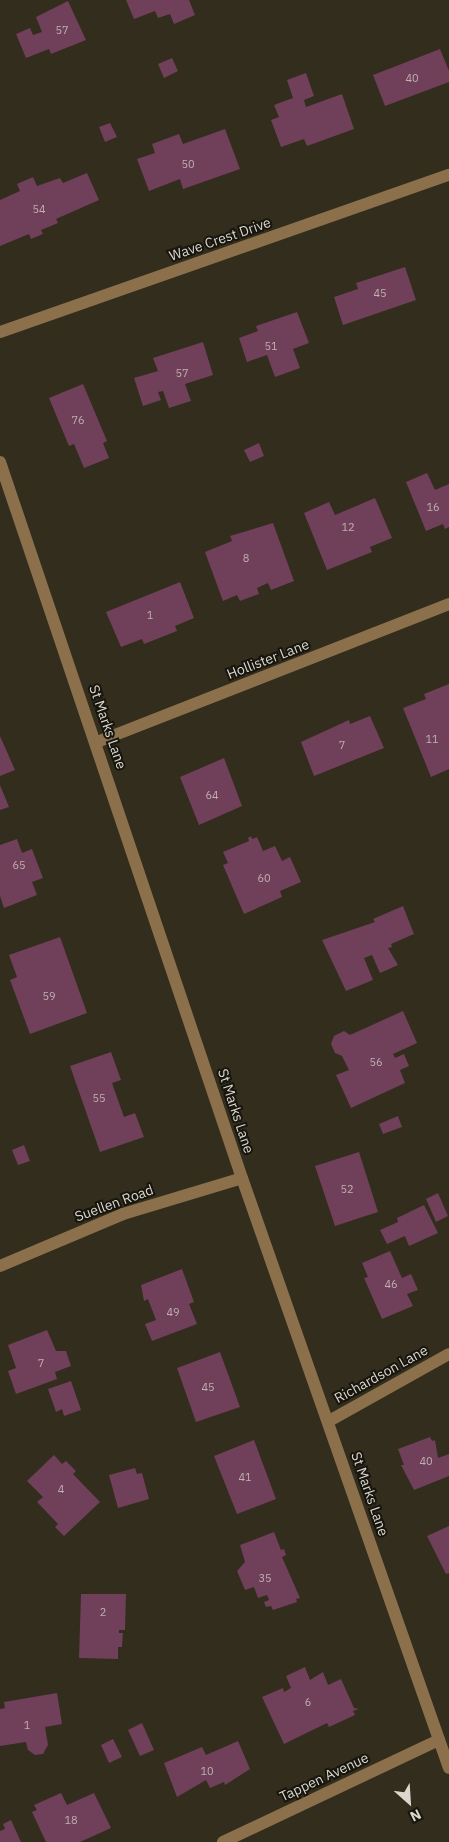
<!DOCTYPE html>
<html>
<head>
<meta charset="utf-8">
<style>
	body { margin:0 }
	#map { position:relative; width:449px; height:1842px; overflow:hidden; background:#322d1d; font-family:"IBM Plex Sans",sans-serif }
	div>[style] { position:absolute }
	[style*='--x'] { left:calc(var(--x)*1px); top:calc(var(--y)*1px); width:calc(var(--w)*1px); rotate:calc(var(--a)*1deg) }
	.building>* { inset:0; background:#703f5a }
	.minor>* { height:12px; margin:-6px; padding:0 6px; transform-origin:6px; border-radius:6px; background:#8b704b }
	span { translate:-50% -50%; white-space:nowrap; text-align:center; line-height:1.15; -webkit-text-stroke:4px #18150e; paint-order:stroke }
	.number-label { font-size:11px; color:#c0b1b0 }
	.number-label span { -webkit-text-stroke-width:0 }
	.street-label { font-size:14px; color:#dad7cd }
	.north { position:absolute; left:384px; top:1777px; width:50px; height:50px; -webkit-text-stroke:4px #18150e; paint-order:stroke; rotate:154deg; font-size:14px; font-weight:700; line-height:20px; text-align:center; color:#dad7cd }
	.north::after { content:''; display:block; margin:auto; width:18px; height:22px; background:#dad7cd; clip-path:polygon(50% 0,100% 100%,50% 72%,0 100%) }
</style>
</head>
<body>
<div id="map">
	<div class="building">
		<div style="clip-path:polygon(126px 0,189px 0,195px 15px,174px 24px,170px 14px,158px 18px,155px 11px,134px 19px)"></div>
		<div style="clip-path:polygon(68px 1px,86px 40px,51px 54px,49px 49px,26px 58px,16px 34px,30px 28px,33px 35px,42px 32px,36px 17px)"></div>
		<div style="clip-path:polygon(440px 49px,449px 71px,449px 82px,385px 106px,373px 75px)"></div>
		<div style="clip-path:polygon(172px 58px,178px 71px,164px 78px,158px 64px)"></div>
		<div style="clip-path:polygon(306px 73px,314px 96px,304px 100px,306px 107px,342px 94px,354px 129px,307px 146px,304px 139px,281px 147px,271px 120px,279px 117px,274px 105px,293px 98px,287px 80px)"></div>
		<div style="clip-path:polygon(110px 123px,117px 137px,105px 142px,99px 127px)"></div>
		<div style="clip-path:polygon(225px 129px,240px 169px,183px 189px,180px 179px,149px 191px,137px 159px,155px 153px,152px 144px,179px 134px,183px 144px)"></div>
		<div style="clip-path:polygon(87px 173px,99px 200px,56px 219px,58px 223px,41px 230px,43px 234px,31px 239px,29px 234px,0 246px,0 200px,20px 191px,17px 184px,33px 177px,37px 186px,60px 178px,63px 183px)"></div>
		<div style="clip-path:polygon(405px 267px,416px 300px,343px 325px,334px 297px,358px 289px,356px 283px)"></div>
		<div style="clip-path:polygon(297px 312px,309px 343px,293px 349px,300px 368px,275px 377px,267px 355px,247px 362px,239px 338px,258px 331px,256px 326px)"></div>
		<div style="clip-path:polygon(203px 342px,213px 375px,185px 384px,191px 401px,169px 408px,163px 391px,158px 392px,161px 400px,143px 406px,134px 378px,158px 371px,153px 358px)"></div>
		<div style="clip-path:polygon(83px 384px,107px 441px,103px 443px,109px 458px,84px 468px,74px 444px,69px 446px,49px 398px)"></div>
		<div style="clip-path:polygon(259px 443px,264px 456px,250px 462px,244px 450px)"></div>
		<div style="clip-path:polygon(427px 473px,435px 490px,449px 484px,449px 527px,445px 529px,443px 524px,426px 531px,406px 482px)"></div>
		<div style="clip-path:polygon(375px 498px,392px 538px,370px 547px,372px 552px,327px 570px,304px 513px,329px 502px,335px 515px)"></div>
		<div style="clip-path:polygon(273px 523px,294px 581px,271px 590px,268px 583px,257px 588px,259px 594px,240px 601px,237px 595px,223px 601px,205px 552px,232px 541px,230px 536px)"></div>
		<div style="clip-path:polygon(180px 582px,194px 618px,175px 626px,177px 631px,144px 644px,142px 639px,121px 647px,106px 612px)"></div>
		<div style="clip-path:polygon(449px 684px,449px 769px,431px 777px,403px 708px,426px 699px,424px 694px)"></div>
		<div style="clip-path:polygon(370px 716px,384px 748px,314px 776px,301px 742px,349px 720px,350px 724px)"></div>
		<div style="clip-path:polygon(0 736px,15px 770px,0 776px)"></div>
		<div style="clip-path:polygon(224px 758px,242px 806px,199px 825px,180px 777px)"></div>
		<div style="clip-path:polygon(0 785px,9px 807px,0 810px)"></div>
		<div style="clip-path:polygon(251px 836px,252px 839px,257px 837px,263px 851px,275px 846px,282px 861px,290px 857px,301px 882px,280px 891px,282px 897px,244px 914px,223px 865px,228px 863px,223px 852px,249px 841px,248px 838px)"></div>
		<div style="clip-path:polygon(17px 839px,22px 853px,32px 849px,43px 878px,32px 882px,37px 895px,4px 908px,0 896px,0 845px)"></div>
		<div style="clip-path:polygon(403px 906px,414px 934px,391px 944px,392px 947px,388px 948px,398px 965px,380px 973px,372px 955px,364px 958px,373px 980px,346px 991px,322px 940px,375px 922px,373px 919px)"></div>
		<div style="clip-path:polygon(60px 937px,87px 1013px,30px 1034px,10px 980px,17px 977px,9px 955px)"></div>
		<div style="clip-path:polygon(403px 1011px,417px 1043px,393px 1054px,395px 1058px,404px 1054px,409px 1066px,400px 1070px,405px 1083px,351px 1108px,336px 1075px,349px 1070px,342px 1056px,335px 1053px,331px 1044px,334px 1036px,344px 1031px,350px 1035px)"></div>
		<div style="clip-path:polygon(111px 1052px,121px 1080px,112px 1083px,124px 1117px,135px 1113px,144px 1137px,100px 1152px,70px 1066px)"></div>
		<div style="clip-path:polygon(398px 1116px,402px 1127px,383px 1134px,379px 1124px)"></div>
		<div style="clip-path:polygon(24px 1145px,30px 1161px,18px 1165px,12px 1150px)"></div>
		<div style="clip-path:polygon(359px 1152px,378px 1212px,335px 1226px,315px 1166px)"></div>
		<div style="clip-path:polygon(438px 1193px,448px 1216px,436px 1222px,426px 1199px)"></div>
		<div style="clip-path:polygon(424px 1205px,438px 1233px,409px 1246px,405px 1236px,387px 1244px,380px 1230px,398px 1222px,397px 1218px)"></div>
		<div style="clip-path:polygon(390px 1251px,402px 1278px,411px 1274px,418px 1290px,407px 1294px,413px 1306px,382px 1319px,364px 1278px,368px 1277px,362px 1263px)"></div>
		<div style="clip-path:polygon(182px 1269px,194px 1302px,189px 1304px,197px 1324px,152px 1341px,145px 1324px,156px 1320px,148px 1299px,144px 1301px,141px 1285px)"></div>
		<div style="clip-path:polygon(47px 1330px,56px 1351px,66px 1351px,71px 1366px,55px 1372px,57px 1379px,16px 1394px,8px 1371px,16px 1368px,8px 1345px)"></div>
		<div style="clip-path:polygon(220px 1352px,240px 1407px,196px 1422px,177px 1368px)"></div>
		<div style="clip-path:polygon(71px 1381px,81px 1410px,64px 1416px,62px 1409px,56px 1412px,48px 1389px)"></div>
		<div style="clip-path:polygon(430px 1437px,432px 1441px,435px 1440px,438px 1458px,449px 1454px,449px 1476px,414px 1490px,401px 1465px,404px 1465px,398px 1449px)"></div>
		<div style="clip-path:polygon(254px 1440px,276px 1499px,237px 1514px,214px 1456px)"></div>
		<div style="clip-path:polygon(54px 1455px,62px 1464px,66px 1461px,76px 1471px,73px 1474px,100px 1502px,64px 1536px,55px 1527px,58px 1524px,37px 1502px,43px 1497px,27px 1481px)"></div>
		<div style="clip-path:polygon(135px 1468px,137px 1474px,142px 1473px,149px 1499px,118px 1508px,109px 1475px)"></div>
		<div style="clip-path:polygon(449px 1526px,449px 1573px,446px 1574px,427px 1536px)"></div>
		<div style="clip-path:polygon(274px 1532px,281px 1550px,284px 1549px,286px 1555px,282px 1557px,300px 1598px,296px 1599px,297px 1602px,273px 1610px,271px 1606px,266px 1607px,264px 1602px,269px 1600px,267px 1595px,258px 1598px,254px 1587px,245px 1590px,237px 1571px,245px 1562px,240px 1545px)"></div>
		<div style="clip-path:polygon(81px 1594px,126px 1594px,125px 1630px,119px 1630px,119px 1633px,123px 1633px,122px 1647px,118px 1647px,118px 1659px,79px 1658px)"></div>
		<div style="clip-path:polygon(305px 1667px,310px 1680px,323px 1672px,328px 1685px,341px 1679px,354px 1708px,359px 1709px,353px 1711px,355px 1715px,329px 1727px,327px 1723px,284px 1744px,262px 1697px,283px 1688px,284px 1692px,291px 1688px,286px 1676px)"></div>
		<div style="clip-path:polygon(57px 1693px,62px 1724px,45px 1727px,48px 1745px,43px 1754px,35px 1755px,28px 1750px,26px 1742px,0 1746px,0 1709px,5px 1708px,4px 1702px)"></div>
		<div style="clip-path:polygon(142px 1723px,154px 1750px,140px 1756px,128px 1730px)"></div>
		<div style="clip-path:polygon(113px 1739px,122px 1757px,109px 1763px,101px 1745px)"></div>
		<div style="clip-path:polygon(238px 1741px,250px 1769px,225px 1785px,224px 1782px,210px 1788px,206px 1780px,177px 1797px,164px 1763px,202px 1747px,206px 1755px)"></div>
		<div style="clip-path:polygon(61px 1793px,67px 1805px,94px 1793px,111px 1828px,80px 1842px,46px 1842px,32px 1812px,37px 1810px,34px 1805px)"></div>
		<div style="clip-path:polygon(11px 1820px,21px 1842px,0 1842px,0 1831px,5px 1829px,3px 1824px)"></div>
	</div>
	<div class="minor">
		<div style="--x:0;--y:332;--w:476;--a:-19.3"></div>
		<div style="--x:0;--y:462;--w:756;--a:71.33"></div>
		<div style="--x:242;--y:1178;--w:625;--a:70.67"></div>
		<div style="--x:97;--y:742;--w:378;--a:-21.4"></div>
		<div style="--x:0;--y:1266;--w:134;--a:-22.9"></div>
		<div style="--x:123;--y:1214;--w:124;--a:-16.8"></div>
		<div style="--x:329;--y:1421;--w:137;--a:-29.2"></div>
		<div style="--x:223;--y:1842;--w:239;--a:-25.3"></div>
	</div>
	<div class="number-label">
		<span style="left:62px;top:30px">57</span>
		<span style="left:412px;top:78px">40</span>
		<span style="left:188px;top:164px">50</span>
		<span style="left:39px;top:209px">54</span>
		<span style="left:380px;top:293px">45</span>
		<span style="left:271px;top:346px">51</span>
		<span style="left:182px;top:373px">57</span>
		<span style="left:78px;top:420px">76</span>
		<span style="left:433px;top:507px">16</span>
		<span style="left:348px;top:527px">12</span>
		<span style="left:246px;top:558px">8</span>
		<span style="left:150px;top:615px">1</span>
		<span style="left:432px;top:739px">11</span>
		<span style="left:342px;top:745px">7</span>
		<span style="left:212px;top:795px">64</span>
		<span style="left:19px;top:865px">65</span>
		<span style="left:264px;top:878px">60</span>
		<span style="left:49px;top:996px">59</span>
		<span style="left:376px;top:1062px">56</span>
		<span style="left:99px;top:1098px">55</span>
		<span style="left:347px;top:1189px">52</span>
		<span style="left:391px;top:1284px">46</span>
		<span style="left:173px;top:1312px">49</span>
		<span style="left:41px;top:1363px">7</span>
		<span style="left:208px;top:1387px">45</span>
		<span style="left:426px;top:1461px">40</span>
		<span style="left:245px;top:1477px">41</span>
		<span style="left:61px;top:1489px">4</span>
		<span style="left:265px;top:1578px">35</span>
		<span style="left:103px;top:1612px">2</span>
		<span style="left:308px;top:1702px">6</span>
		<span style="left:27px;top:1725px">1</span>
		<span style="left:207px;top:1771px">10</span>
		<span style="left:71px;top:1820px">18</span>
	</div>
	<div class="street-label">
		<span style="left:220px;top:239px;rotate:-19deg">Wave Crest Drive</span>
		<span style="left:268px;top:659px;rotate:-21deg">Hollister Lane</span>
		<span style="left:108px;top:727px;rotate:71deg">St Marks Lane</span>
		<span style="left:236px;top:1111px;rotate:72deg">St Marks Lane</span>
		<span style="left:114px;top:1203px;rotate:-20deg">Suellen Road</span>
		<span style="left:381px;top:1374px;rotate:-29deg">Richardson Lane</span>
		<span style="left:370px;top:1494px;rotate:71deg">St Marks Lane</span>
		<span style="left:324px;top:1777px;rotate:-25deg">Tappen Avenue</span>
	</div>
	<div class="north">N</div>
</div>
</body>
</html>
